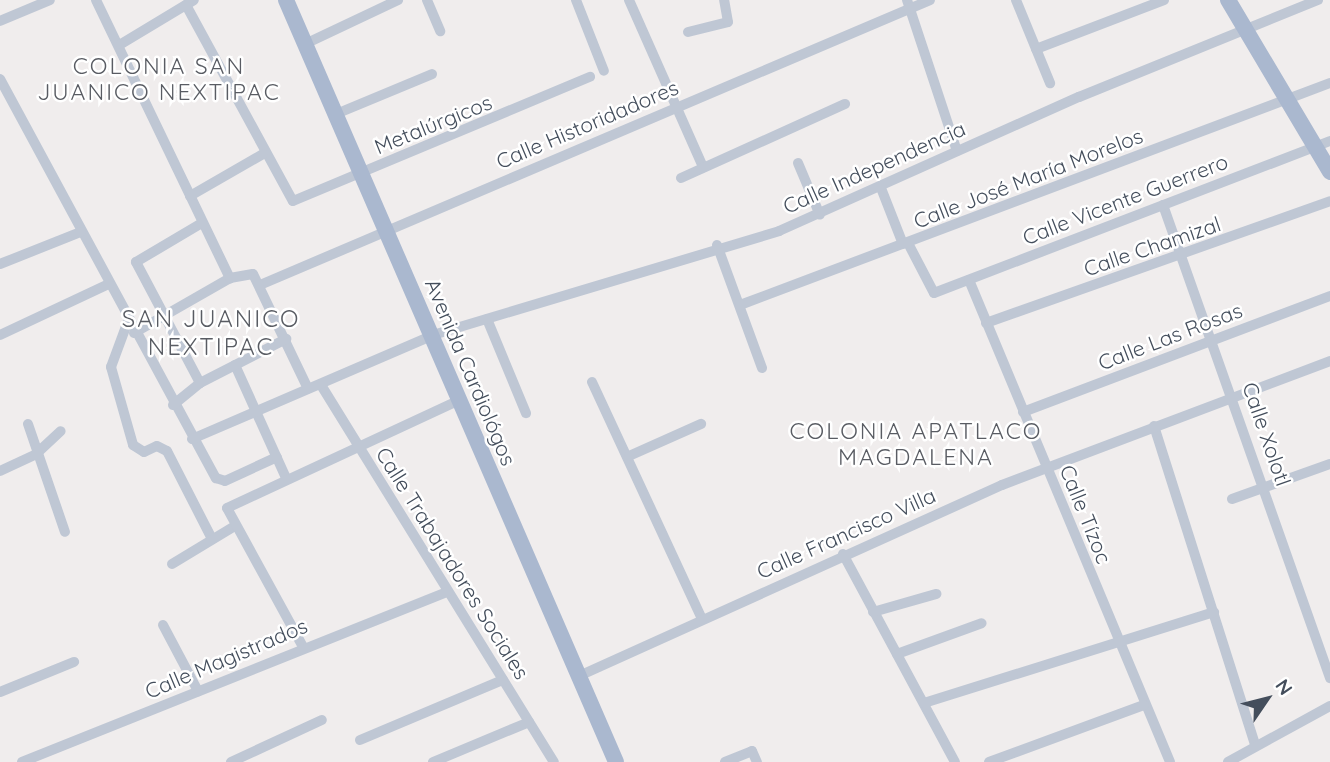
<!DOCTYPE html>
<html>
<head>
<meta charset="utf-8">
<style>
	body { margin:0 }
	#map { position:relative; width:1330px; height:762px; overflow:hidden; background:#f0eded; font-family:Quicksand,sans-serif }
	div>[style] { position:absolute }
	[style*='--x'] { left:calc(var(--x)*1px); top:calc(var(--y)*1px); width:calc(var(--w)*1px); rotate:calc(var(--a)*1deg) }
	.street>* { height:10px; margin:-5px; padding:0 5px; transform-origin:5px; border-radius:5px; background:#bfc7d4 }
	.primary>* { height:16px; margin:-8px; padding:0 8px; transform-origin:8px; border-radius:8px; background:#aab8cf }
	span { translate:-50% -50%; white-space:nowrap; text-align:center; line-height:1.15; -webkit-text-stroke:5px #fff; paint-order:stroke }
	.street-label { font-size:21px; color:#444e5c }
	.neighbourhood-label { font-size:23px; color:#595c63; letter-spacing:2px }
	.quarter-label { font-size:24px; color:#595c63; letter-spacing:2px }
	.north { position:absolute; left:1232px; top:664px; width:70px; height:70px; -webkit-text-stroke:5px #fff; paint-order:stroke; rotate:55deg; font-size:19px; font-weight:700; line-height:28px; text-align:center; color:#444e5c }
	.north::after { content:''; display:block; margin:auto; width:24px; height:32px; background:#444e5c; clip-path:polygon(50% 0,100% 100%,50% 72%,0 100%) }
</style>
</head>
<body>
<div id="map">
	<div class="street">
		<div style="--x:96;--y:0;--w:309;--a:64.3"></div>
		<div style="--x:427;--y:0;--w:34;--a:67"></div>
		<div style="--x:576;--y:0;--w:76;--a:68.5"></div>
		<div style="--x:629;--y:0;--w:183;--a:66.1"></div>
		<div style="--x:907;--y:0;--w:159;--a:71.7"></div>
		<div style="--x:1016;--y:0;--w:90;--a:67.7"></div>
		<div style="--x:186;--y:5;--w:223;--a:61.4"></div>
		<div style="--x:293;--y:201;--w:322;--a:-22.7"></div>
		<div style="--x:0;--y:21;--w:54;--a:-22.8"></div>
		<div style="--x:688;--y:32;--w:41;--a:-14"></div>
		<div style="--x:728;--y:22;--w:22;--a:-100"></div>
		<div style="--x:121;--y:44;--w:85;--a:-31.1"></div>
		<div style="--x:305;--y:44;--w:103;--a:-25.3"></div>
		<div style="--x:1036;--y:49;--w:137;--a:-20.9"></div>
		<div style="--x:0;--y:79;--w:454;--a:61.6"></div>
		<div style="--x:216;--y:478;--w:9;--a:18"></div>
		<div style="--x:225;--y:481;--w:57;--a:-24.8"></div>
		<div style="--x:336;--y:114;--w:104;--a:-22.6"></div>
		<div style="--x:798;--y:163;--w:56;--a:67.1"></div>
		<div style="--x:681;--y:178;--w:180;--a:-24.3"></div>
		<div style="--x:881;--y:188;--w:60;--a:68.6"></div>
		<div style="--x:190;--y:196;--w:84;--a:-29.9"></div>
		<div style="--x:1163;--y:205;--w:502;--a:70.55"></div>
		<div style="--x:717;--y:245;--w:131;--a:69.9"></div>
		<div style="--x:909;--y:245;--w:54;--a:62.5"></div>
		<div style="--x:934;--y:293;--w:424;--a:-21"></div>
		<div style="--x:0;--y:264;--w:87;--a:-21.6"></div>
		<div style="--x:969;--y:280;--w:522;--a:67.36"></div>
		<div style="--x:260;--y:285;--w:728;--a:-23.04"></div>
		<div style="--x:740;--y:305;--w:630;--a:-20.62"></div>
		<div style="--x:487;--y:319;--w:102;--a:67.5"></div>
		<div style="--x:128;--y:321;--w:49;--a:110.3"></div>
		<div style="--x:111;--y:367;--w:81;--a:74.2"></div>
		<div style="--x:133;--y:445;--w:13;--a:32"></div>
		<div style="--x:144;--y:452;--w:14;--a:-25"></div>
		<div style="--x:157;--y:446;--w:11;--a:27"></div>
		<div style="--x:167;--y:451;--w:99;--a:62.9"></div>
		<div style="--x:986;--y:323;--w:365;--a:-19.5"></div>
		<div style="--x:134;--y:333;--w:111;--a:-29.8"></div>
		<div style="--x:230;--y:278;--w:23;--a:-10"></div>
		<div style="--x:253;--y:274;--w:127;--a:64.4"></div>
		<div style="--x:0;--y:335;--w:120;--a:-25.1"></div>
		<div style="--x:235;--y:365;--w:124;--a:65.7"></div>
		<div style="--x:592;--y:382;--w:261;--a:65.1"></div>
		<div style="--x:200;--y:383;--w:137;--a:-117.9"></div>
		<div style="--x:136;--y:262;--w:77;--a:-30.6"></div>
		<div style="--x:321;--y:385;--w:443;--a:58.3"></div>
		<div style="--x:173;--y:405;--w:35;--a:-39"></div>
		<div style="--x:200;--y:383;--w:97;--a:-27.1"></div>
		<div style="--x:1023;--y:412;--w:328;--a:-20.7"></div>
		<div style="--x:28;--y:424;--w:114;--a:71.1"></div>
		<div style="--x:1154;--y:426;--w:334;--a:72.4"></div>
		<div style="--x:192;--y:439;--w:262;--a:-23.3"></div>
		<div style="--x:433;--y:335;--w:361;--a:-16.7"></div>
		<div style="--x:779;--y:231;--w:329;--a:-24.1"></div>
		<div style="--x:1079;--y:97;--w:258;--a:-22.1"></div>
		<div style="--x:629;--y:456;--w:79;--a:-24"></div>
		<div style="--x:0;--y:471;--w:38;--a:-25"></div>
		<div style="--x:35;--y:455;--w:35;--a:-43"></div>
		<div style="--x:1232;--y:499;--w:104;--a:-19.7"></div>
		<div style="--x:843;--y:554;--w:236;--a:61.7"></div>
		<div style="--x:172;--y:564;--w:71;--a:-31.2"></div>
		<div style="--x:873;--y:612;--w:66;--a:-15.9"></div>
		<div style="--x:163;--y:625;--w:75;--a:62.1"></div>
		<div style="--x:302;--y:645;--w:156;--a:-118.7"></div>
		<div style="--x:227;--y:508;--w:257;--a:-24.9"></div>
		<div style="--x:897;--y:654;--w:90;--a:-20"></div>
		<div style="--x:579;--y:676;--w:464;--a:-24.3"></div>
		<div style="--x:1002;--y:485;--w:351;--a:-20.7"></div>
		<div style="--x:0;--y:692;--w:80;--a:-22.1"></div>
		<div style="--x:924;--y:703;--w:304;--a:-17.4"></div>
		<div style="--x:360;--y:740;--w:155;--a:-22.8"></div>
		<div style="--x:22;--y:762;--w:458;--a:-21.8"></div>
		<div style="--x:231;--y:762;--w:100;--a:-24.8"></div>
		<div style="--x:433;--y:762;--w:104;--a:-22.6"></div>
		<div style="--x:725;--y:762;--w:29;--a:-22"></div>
		<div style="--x:752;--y:751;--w:12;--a:66"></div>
		<div style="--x:989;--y:762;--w:165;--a:-20.2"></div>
		<div style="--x:1228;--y:762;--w:116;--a:-28.8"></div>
	</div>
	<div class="primary">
		<div style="--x:286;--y:0;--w:830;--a:66.58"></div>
		<div style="--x:1228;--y:0;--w:200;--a:59.3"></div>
	</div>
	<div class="street-label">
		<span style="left:433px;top:124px;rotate:-22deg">Metalúrgicos</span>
		<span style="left:587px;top:124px;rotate:-23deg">Calle Historidadores</span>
		<span style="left:874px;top:167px;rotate:-24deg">Calle Independencia</span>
		<span style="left:1028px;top:178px;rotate:-21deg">Calle José María Morelos</span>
		<span style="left:1125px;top:199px;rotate:-21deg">Calle Vicente Guerrero</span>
		<span style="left:1152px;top:246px;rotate:-19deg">Calle Chamizal</span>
		<span style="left:1170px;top:336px;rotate:-21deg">Calle Las Rosas</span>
		<span style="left:471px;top:372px;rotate:67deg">Avenida Cardiológos</span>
		<span style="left:1267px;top:434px;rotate:71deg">Calle Xolotl</span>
		<span style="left:1086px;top:514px;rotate:68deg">Calle Tízoc</span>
		<span style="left:846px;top:533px;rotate:-24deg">Calle Francisco Villa</span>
		<span style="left:453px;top:563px;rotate:58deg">Calle Trabajadores Sociales</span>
		<span style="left:226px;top:658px;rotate:-23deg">Calle Magistrados</span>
	</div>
	<div class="neighbourhood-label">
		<span style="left:159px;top:79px">COLONIA SAN<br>JUANICO NEXTIPAC</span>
		<span style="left:916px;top:444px">COLONIA APATLACO<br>MAGDALENA</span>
	</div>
	<div class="quarter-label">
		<span style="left:211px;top:333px">SAN JUANICO<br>NEXTIPAC</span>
	</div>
	<div class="north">N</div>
</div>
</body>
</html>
